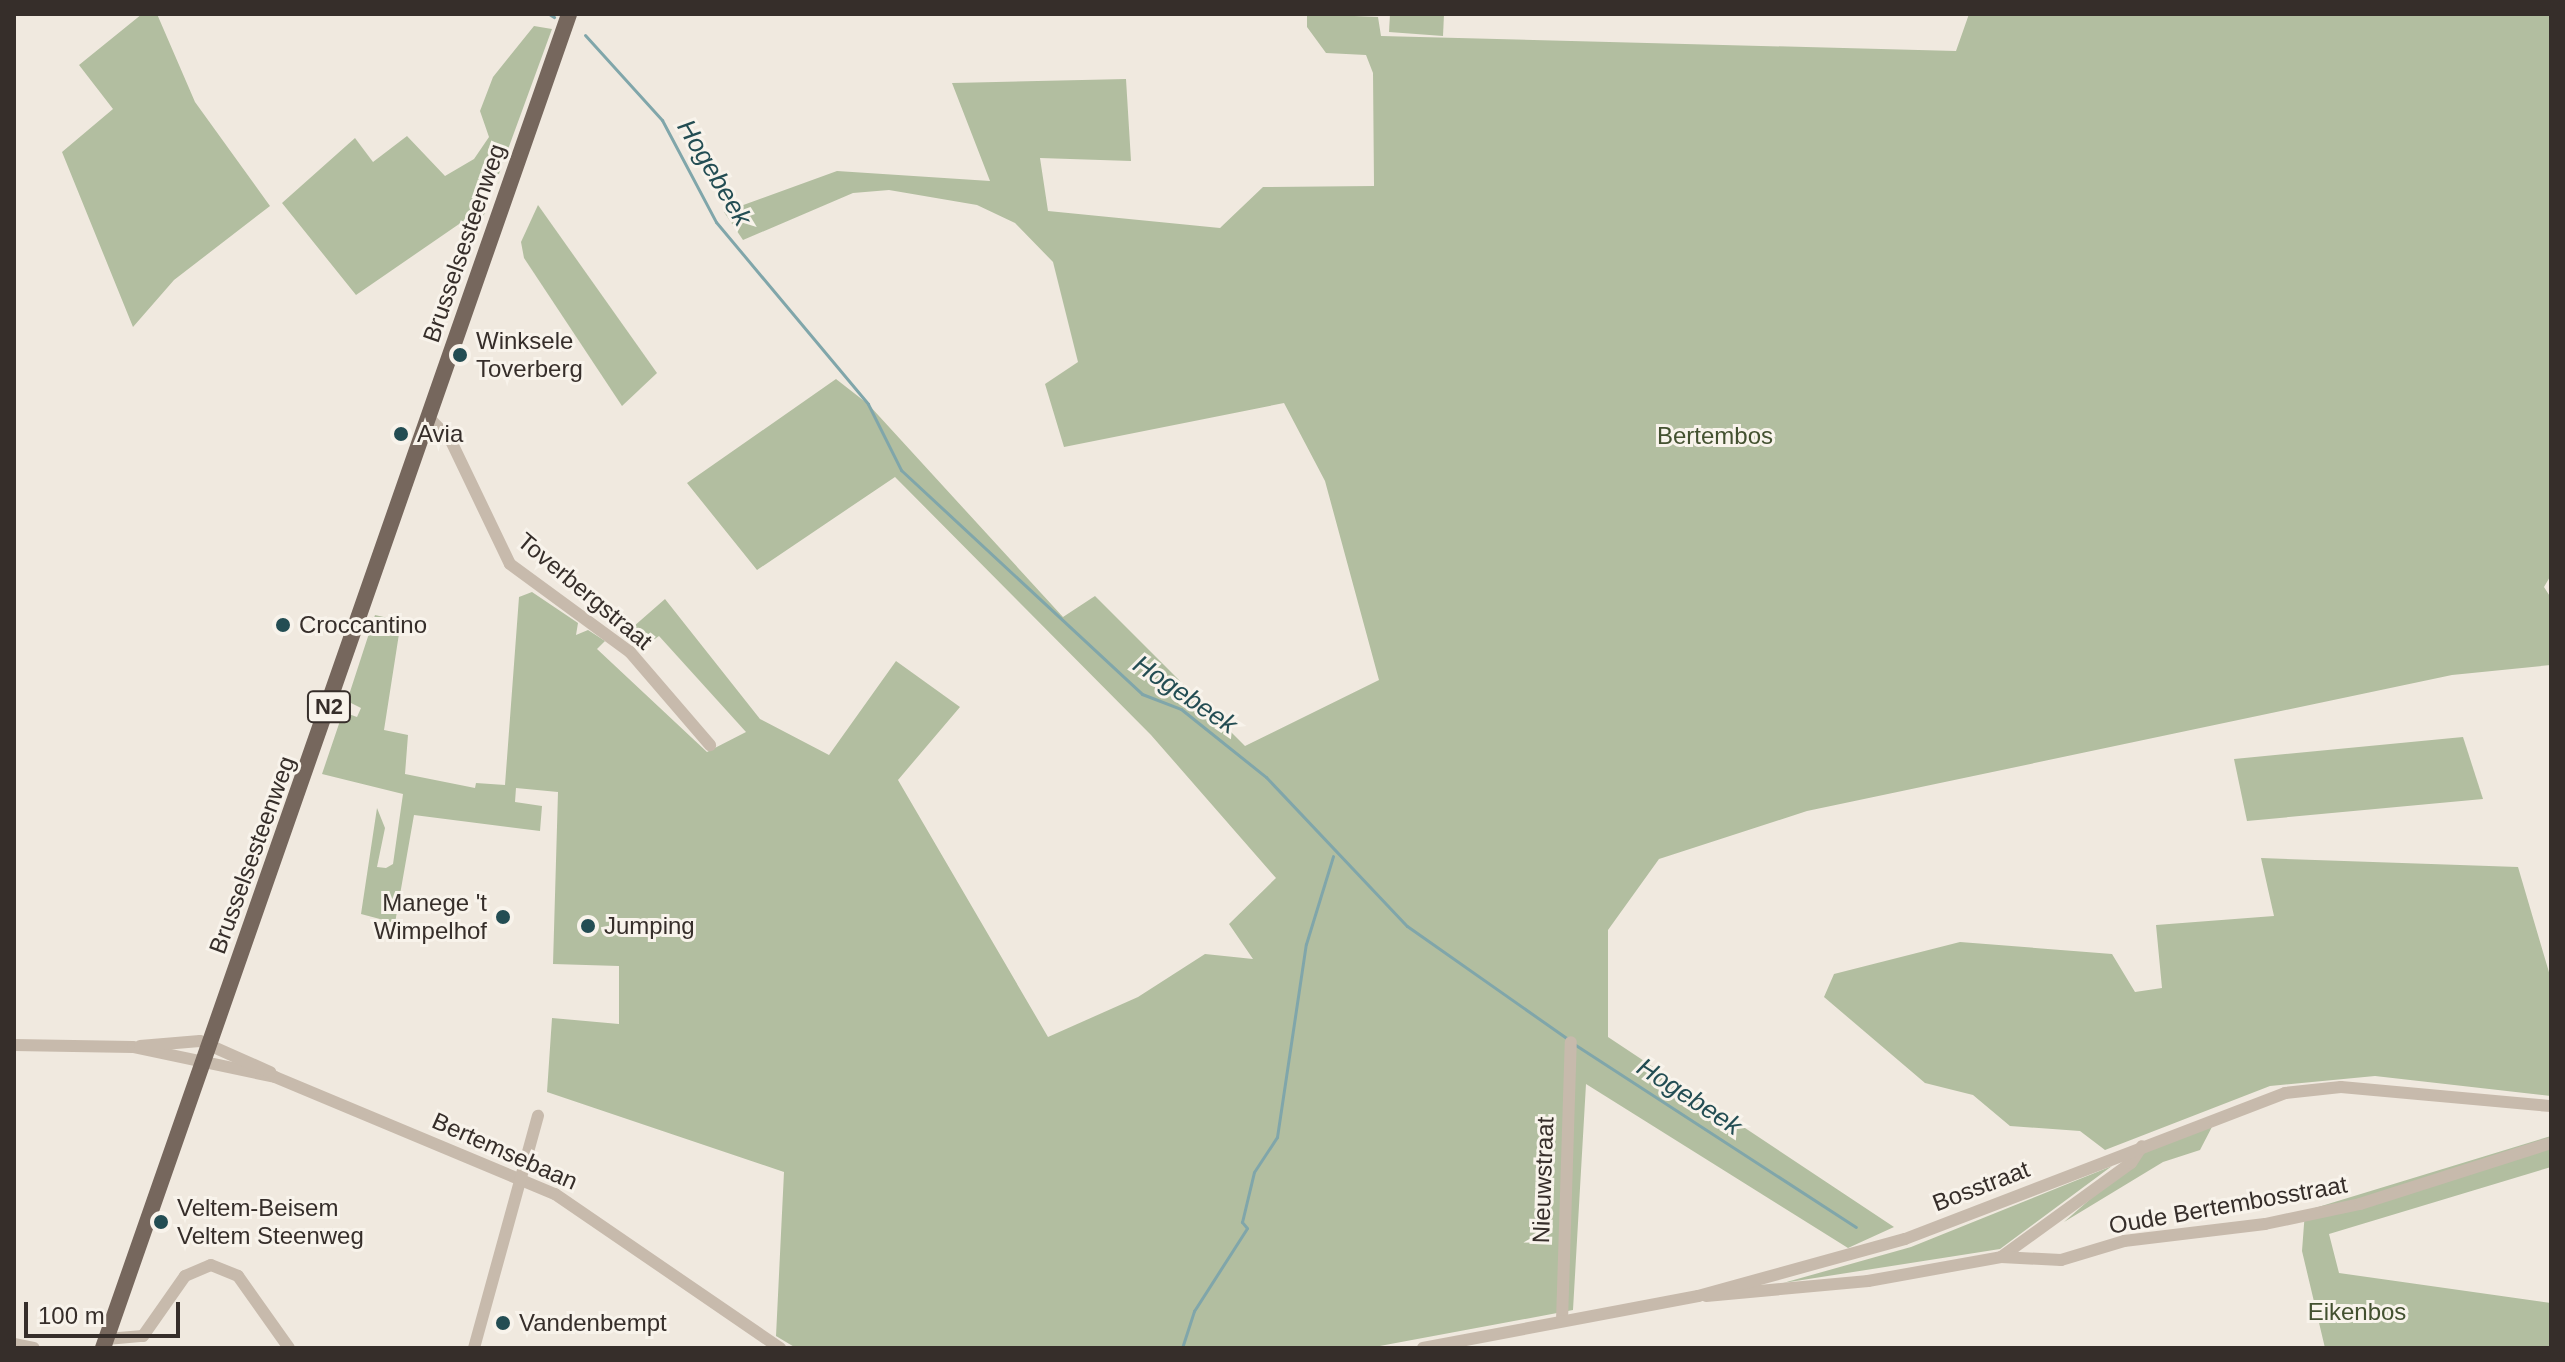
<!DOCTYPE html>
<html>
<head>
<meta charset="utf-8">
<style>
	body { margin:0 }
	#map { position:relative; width:2565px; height:1362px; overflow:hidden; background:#f0e9df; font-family:Arial,sans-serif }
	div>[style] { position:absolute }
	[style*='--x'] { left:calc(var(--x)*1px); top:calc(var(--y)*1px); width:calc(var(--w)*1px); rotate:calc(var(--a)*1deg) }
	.green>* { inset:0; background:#b2bea0 }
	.stream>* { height:3px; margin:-1.5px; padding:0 1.5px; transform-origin:1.5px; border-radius:1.5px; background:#80a6aa }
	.minor>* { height:12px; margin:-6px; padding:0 6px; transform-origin:6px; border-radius:6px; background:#c7baac }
	.major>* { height:16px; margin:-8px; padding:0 8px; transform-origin:8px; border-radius:8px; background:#76675d }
	.dots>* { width:22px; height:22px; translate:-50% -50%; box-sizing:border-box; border:4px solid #f8f3eb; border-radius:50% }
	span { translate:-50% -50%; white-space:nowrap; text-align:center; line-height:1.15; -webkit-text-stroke:6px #f8f3eb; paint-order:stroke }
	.shield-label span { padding:2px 6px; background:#f8f3eb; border:2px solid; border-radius:6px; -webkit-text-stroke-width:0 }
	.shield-label { font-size:22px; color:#362e2a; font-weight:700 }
	.street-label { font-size:24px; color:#362e2a }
	.poi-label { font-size:24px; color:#362e2a }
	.left { translate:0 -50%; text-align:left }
	.right { translate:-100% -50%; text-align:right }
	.park-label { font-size:24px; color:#435130 }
	.water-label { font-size:26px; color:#234d53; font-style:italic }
	.frame { position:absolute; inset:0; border:16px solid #362e2a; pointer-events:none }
	.scale { position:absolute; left:24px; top:1302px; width:156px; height:36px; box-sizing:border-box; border:4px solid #362e2a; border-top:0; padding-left:10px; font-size:24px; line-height:28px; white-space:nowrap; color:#362e2a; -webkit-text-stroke:6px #f8f3eb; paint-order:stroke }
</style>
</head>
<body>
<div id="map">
	<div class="green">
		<div style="clip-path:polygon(142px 14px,157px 14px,195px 102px,270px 206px,174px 280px,133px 327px,62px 152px,113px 109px,79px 65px)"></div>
		<div style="clip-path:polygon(1307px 14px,1378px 17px,1381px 36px,1956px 51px,1969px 14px,2551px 14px,2551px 575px,2544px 587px,2551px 598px,2551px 665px,2452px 675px,1807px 811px,1659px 859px,1608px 930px,1608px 1037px,1894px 1227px,1848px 1248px,1586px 1084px,1573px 1310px,1369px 1348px,796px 1348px,776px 1336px,784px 1172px,547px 1092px,552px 1018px,619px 1024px,619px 966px,553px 964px,558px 792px,516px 788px,515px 802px,542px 806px,540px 831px,414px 815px,395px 923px,361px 914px,377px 808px,385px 828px,377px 867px,386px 868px,393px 864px,403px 794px,322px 774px,343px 712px,357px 717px,361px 708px,347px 701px,375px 615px,401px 621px,384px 730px,408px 735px,405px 774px,475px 788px,476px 783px,505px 785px,519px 597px,532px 592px,578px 623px,576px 635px,588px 630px,605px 641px,597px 649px,707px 752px,746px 732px,659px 636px,641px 649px,625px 634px,665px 599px,760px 719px,829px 755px,896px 661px,960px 707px,898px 780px,1048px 1037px,1138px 997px,1205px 954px,1253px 959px,1229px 924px,1276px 878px,1151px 735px,895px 477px,757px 570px,687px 483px,836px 379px,868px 404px,1063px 617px,1095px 596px,1245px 746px,1379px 680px,1325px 481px,1284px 403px,1064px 447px,1045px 384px,1078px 362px,1053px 262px,1015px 223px,977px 205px,889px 190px,853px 193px,743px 240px,724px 212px,837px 171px,990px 181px,952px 83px,1126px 79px,1131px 161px,1040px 158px,1048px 211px,1220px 228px,1263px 187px,1374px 186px,1373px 73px,1366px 55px,1326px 53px,1307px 27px)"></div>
		<div style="clip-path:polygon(1390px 14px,1444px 14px,1443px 36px,1389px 32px)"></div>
		<div style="clip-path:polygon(534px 26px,552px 29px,477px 234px,462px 222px,356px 295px,282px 203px,355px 138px,373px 162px,407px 136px,445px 176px,474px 159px,489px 137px,480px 111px,493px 77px)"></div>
		<div style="clip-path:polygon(538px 205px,657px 373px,622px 406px,524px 258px,521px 242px)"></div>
		<div style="clip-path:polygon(2463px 737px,2483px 799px,2247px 821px,2234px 759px)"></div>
		<div style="clip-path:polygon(2261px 858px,2518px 867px,2551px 979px,2551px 1096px,2375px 1076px,2270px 1086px,2105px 1150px,2080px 1131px,2010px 1126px,1973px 1095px,1925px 1083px,1824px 997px,1834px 974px,1960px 942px,2112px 954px,2135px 992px,2162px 988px,2156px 925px,2274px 916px)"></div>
		<div style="clip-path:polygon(2214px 1123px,2200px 1150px,2163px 1162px,2064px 1222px,2144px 1152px)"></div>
		<div style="clip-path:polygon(2551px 1136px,2551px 1167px,2329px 1234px,2339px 1273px,2551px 1303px,2551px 1348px,2325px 1348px,2302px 1251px,2305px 1211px)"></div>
		<div style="clip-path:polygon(2112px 1166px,2000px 1249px,1783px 1283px,1911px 1247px)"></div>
	</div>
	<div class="stream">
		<div style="--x:549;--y:14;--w:6;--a:31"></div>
		<div style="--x:585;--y:35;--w:115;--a:47.8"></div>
		<div style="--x:662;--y:120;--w:115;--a:62.1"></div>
		<div style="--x:716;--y:222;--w:237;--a:50.1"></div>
		<div style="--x:868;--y:404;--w:74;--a:63.4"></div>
		<div style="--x:901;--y:470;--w:329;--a:42.9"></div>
		<div style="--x:1142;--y:694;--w:42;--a:21"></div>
		<div style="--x:1181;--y:709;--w:109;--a:38.7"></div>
		<div style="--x:1266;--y:777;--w:205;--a:46.6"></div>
		<div style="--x:1407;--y:926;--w:197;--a:35.1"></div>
		<div style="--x:1574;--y:1044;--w:336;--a:33"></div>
		<div style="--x:1182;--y:1348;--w:39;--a:-72"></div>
		<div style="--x:1194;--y:1311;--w:98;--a:-57.4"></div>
		<div style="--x:1247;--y:1228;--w:8;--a:-130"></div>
		<div style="--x:1242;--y:1222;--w:51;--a:-76.5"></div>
		<div style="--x:1254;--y:1172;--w:42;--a:-56.7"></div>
		<div style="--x:1277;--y:1137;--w:195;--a:-81.5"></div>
		<div style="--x:1306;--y:944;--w:92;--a:-72.9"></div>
	</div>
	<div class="minor">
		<div style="--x:429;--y:418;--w:32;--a:46"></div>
		<div style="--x:451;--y:441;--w:136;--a:64.4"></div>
		<div style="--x:510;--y:564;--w:149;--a:36.3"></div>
		<div style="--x:630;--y:652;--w:123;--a:49.3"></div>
		<div style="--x:14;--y:1045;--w:119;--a:1"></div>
		<div style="--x:133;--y:1047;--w:145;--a:11.9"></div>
		<div style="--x:275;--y:1077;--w:303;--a:22.7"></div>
		<div style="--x:555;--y:1194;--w:273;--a:34.4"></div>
		<div style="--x:140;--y:1046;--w:60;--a:-4.8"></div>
		<div style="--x:200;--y:1041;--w:77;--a:23.9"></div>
		<div style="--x:2001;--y:1257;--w:160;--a:-35.9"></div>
		<div style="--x:2131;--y:1163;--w:20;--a:-57"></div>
		<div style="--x:1706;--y:1296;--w:163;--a:-5.3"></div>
		<div style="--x:1868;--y:1281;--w:135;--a:-10.2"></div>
		<div style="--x:2001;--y:1257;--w:60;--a:2.9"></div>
		<div style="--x:2061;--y:1260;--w:66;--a:-16.8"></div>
		<div style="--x:2124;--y:1241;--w:142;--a:-6.9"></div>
		<div style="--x:2265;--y:1224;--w:97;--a:-11.9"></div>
		<div style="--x:2360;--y:1204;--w:201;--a:-17.7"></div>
		<div style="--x:1562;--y:1321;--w:279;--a:-88.2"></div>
		<div style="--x:107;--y:1339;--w:36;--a:-5"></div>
		<div style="--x:143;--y:1336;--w:73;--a:-55"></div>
		<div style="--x:185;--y:1276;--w:28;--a:-23"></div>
		<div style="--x:211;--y:1265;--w:29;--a:22"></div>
		<div style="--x:238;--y:1276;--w:88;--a:54.7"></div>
		<div style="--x:14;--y:1344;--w:20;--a:11"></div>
		<div style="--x:474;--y:1348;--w:241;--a:-74.6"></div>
		<div style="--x:1423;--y:1348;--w:280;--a:-10.7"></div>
		<div style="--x:1698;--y:1296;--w:215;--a:-15.4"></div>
		<div style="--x:1905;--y:1239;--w:407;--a:-21"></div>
		<div style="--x:2285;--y:1093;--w:56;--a:-6.1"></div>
		<div style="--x:2341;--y:1087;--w:211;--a:5.2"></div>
	</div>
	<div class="major">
		<div style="--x:103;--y:1348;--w:1413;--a:-70.74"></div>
	</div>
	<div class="dots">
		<div style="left:460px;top:355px;background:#234d53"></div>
		<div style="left:401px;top:434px;background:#234d53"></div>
		<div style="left:283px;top:625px;background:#234d53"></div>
		<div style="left:503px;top:917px;background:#234d53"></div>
		<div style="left:588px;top:926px;background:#234d53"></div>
		<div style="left:161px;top:1222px;background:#234d53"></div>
		<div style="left:503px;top:1323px;background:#234d53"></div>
	</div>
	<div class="shield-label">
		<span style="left:329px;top:707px">N2</span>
	</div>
	<div class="street-label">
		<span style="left:464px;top:243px;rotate:-71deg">Brusselsesteenweg</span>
		<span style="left:585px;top:591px;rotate:40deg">Toverbergstraat</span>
		<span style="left:252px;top:855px;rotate:-70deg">Brusselsesteenweg</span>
		<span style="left:505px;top:1151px;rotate:24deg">Bertemsebaan</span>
		<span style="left:1543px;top:1180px;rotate:-88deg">Nieuwstraat</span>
		<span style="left:1981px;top:1186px;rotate:-21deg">Bosstraat</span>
		<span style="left:2228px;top:1205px;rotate:-10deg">Oude Bertembosstraat</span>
	</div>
	<div class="poi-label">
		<span class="left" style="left:476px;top:355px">Winksele<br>Toverberg</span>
		<span class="left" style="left:417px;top:434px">Avia</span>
		<span class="left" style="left:299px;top:625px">Croccantino</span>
		<span class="right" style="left:487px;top:917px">Manege 't<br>Wimpelhof</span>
		<span class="left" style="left:604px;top:926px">Jumping</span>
		<span class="left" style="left:177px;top:1222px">Veltem-Beisem<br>Veltem Steenweg</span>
		<span class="left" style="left:519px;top:1323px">Vandenbempt</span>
	</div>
	<div class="park-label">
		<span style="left:1715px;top:436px">Bertembos</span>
		<span style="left:2357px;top:1312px">Eikenbos</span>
	</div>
	<div class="water-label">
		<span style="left:714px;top:173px;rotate:59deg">Hogebeek</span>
		<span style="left:1185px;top:695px;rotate:34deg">Hogebeek</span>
		<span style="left:1689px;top:1097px;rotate:33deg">Hogebeek</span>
	</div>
	<div class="frame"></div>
	<div class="scale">100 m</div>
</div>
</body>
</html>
